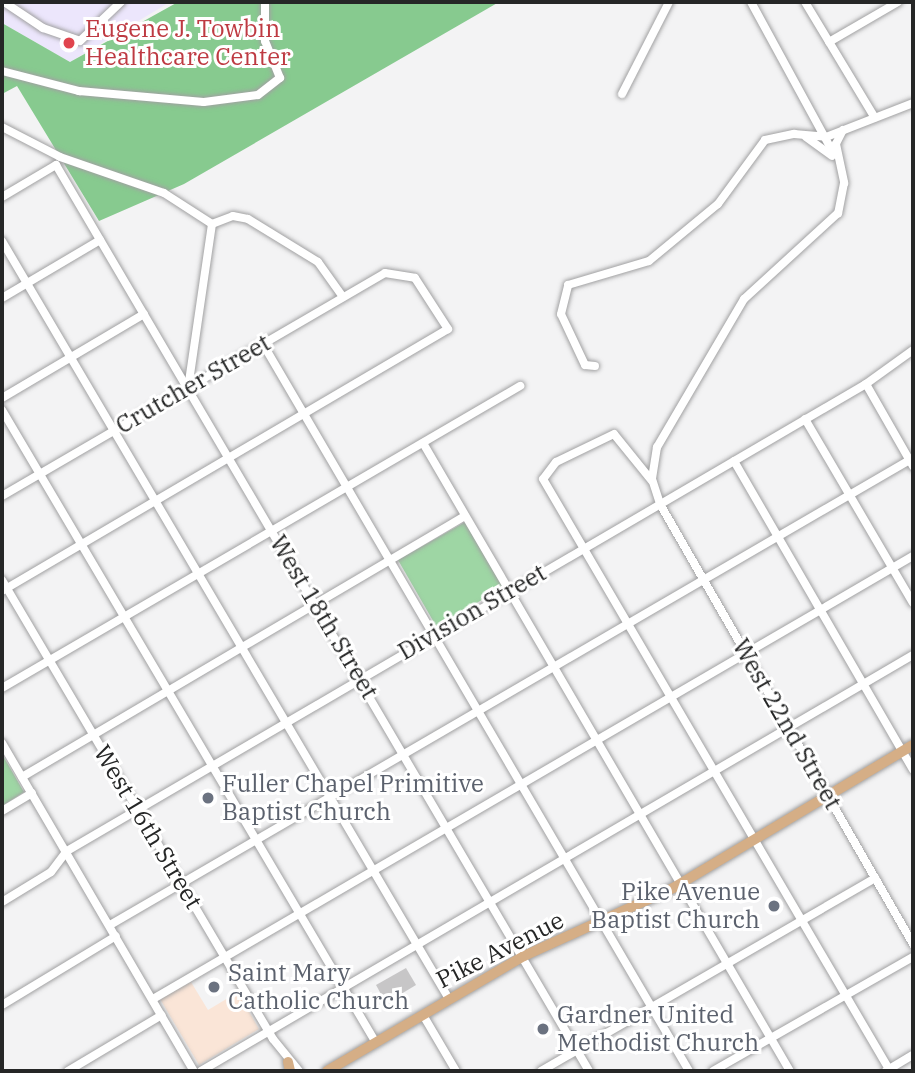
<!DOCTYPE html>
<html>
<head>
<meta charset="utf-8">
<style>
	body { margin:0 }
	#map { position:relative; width:915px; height:1073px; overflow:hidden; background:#f3f3f4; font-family:"IBM Plex Serif",serif }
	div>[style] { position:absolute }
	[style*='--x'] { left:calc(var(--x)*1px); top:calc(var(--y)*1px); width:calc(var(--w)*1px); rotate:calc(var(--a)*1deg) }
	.education>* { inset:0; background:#fae5d7 }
	.medical>* { inset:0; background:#ece6fc }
	.green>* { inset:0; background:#9ed6a4 }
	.forest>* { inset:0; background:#87ca8f }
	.building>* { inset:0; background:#c7c6c7 }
	.roads { filter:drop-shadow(0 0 2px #a1a1a2) drop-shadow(0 0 2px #a1a1a2) }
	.minor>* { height:8px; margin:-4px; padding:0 4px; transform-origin:4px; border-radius:4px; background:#fff }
	.major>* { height:10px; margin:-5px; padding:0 5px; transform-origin:5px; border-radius:5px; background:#d5ae86 }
	.dots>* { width:19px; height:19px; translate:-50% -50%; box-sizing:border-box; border:4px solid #fff; border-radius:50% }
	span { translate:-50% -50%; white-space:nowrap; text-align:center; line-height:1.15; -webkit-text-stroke:6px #fff; paint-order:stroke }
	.health-label { font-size:24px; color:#be3a42 }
	.left { translate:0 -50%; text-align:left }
	.street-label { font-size:24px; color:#252626 }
	.worship-label { font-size:24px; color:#5b616d }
	.right { translate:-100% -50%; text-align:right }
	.frame { position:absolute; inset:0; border:4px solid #252626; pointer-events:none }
</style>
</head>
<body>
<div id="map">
	<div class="education">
		<div style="clip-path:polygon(191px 982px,208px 1010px,238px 992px,259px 1029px,199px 1065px,160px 999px)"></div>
	</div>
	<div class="medical">
		<div style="clip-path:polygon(2px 2px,170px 2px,70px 62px,2px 23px)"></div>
	</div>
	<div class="green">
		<div style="clip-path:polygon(465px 522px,503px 588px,436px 626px,398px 560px)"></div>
		<div style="clip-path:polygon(2px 754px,24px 792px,2px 806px)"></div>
	</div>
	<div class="forest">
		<div style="clip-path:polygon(178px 2px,499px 2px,184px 184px,99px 221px,17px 86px,2px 94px,2px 23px,70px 62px)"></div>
	</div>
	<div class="building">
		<div style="clip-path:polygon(406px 968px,416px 985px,386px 1003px,376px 985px)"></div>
	</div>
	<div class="roads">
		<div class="minor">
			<div style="--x:4;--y:2;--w:47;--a:33.7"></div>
			<div style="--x:43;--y:28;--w:39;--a:19"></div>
			<div style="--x:80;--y:41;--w:57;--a:-43.6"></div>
			<div style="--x:751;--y:2;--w:173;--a:61.4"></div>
			<div style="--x:805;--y:2;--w:135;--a:58.9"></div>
			<div style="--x:829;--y:42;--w:80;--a:-30.1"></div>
			<div style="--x:2;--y:71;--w:80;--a:14.6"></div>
			<div style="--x:79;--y:91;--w:125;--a:5"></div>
			<div style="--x:204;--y:102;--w:54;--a:-7.4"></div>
			<div style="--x:258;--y:95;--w:28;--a:-38"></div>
			<div style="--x:280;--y:78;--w:40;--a:-112"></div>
			<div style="--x:265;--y:41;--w:39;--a:-90"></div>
			<div style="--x:622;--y:94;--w:103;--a:-62.9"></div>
			<div style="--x:2;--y:127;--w:65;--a:27.3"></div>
			<div style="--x:60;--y:157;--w:110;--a:19.1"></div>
			<div style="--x:164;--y:193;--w:57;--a:32.9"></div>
			<div style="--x:212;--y:224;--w:166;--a:98.3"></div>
			<div style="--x:843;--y:130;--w:16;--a:117"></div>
			<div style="--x:836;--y:144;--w:40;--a:78"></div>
			<div style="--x:844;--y:183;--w:31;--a:101"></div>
			<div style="--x:838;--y:213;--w:127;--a:137.5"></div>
			<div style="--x:744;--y:299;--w:172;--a:120.4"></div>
			<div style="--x:657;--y:447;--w:32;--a:99"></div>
			<div style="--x:652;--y:479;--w:26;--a:72"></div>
			<div style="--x:660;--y:504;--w:508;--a:60.1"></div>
			<div style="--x:806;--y:137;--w:32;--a:36"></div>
			<div style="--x:2;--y:197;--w:63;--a:-30.7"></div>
			<div style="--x:56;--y:165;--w:1051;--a:59.53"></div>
			<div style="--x:212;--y:224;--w:22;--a:-21"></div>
			<div style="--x:233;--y:216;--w:15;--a:11"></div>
			<div style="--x:248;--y:219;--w:82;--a:31.6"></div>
			<div style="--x:318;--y:262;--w:43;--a:54.5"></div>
			<div style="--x:2;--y:241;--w:880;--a:59.47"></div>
			<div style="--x:2;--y:298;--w:114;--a:-30.6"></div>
			<div style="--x:263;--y:344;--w:843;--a:59.63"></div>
			<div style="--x:595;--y:366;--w:10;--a:-174"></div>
			<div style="--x:585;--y:365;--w:56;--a:-115.2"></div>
			<div style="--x:561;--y:314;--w:30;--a:-76"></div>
			<div style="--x:568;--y:285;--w:84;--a:-16.5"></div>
			<div style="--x:649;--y:261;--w:89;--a:-39.6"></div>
			<div style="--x:718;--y:204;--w:79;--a:-53.7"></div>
			<div style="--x:765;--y:140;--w:30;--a:-12"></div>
			<div style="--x:794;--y:134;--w:32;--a:5"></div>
			<div style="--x:826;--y:137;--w:93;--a:-21.3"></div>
			<div style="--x:866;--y:384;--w:95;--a:60.2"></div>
			<div style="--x:2;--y:398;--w:165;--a:-30.6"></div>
			<div style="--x:2;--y:410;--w:735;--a:59.42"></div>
			<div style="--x:805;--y:419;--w:213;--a:59.6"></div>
			<div style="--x:423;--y:443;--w:727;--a:59.7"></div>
			<div style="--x:734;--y:461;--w:357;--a:59.9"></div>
			<div style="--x:652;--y:481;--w:60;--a:-129"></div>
			<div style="--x:614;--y:434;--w:64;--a:154.2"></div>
			<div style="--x:556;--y:462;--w:21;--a:127"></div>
			<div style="--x:543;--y:479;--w:686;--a:59.62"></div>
			<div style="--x:2;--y:496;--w:443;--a:-30.2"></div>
			<div style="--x:385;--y:273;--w:30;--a:9"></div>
			<div style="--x:415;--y:278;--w:61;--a:57.1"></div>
			<div style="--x:448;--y:329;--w:517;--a:149.57"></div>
			<div style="--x:2;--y:580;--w:533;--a:59.44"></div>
			<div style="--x:273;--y:1039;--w:41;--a:50.9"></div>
			<div style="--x:2;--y:688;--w:600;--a:-30.24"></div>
			<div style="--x:2;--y:743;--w:380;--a:59.7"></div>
			<div style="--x:22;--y:777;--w:514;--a:-30.51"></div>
			<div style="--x:2;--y:811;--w:35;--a:-31"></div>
			<div style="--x:2;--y:902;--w:57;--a:-31.5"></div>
			<div style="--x:51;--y:872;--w:26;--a:-53"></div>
			<div style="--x:67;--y:851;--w:925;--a:-30.31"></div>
			<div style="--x:866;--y:384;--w:58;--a:-35.9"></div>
			<div style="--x:110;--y:925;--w:929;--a:-30.18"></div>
			<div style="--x:153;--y:999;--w:880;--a:-30.24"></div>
			<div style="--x:2;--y:1005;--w:133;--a:-31.2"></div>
			<div style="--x:423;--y:1015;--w:65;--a:59.5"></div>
			<div style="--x:68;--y:1071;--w:109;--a:-30.8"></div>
			<div style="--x:201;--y:1071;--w:825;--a:-30.3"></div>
			<div style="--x:541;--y:1071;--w:386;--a:-30"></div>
			<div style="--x:713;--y:1071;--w:230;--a:-29.7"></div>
			<div style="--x:886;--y:1071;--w:31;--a:-31"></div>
		</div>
		<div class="major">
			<div style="--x:288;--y:1062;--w:9;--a:77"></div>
			<div style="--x:327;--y:1071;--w:228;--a:-30.3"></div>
			<div style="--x:524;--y:956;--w:164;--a:-24.5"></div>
			<div style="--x:673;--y:888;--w:279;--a:-30.8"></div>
		</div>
	</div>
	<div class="dots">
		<div style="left:69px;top:43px;background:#e0444e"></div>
		<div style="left:208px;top:798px;background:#6b7280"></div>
		<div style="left:774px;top:906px;background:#6b7280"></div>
		<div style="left:214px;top:987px;background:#6b7280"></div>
		<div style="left:543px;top:1029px;background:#6b7280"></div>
	</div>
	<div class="health-label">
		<span class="left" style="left:85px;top:43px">Eugene J. Towbin<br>Healthcare Center</span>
	</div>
	<div class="street-label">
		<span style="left:193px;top:384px;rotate:-30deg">Crutcher Street</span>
		<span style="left:472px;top:612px;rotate:-30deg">Division Street</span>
		<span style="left:324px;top:617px;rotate:59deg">West 18th Street</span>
		<span style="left:787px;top:724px;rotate:60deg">West 22nd Street</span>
		<span style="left:148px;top:827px;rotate:59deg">West 16th Street</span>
		<span style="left:500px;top:950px;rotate:-27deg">Pike Avenue</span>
	</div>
	<div class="worship-label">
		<span class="left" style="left:222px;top:798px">Fuller Chapel Primitive<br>Baptist Church</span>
		<span class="right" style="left:760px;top:906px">Pike Avenue<br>Baptist Church</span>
		<span class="left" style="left:228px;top:987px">Saint Mary<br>Catholic Church</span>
		<span class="left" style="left:557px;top:1029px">Gardner United<br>Methodist Church</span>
	</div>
	<div class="frame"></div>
</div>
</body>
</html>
